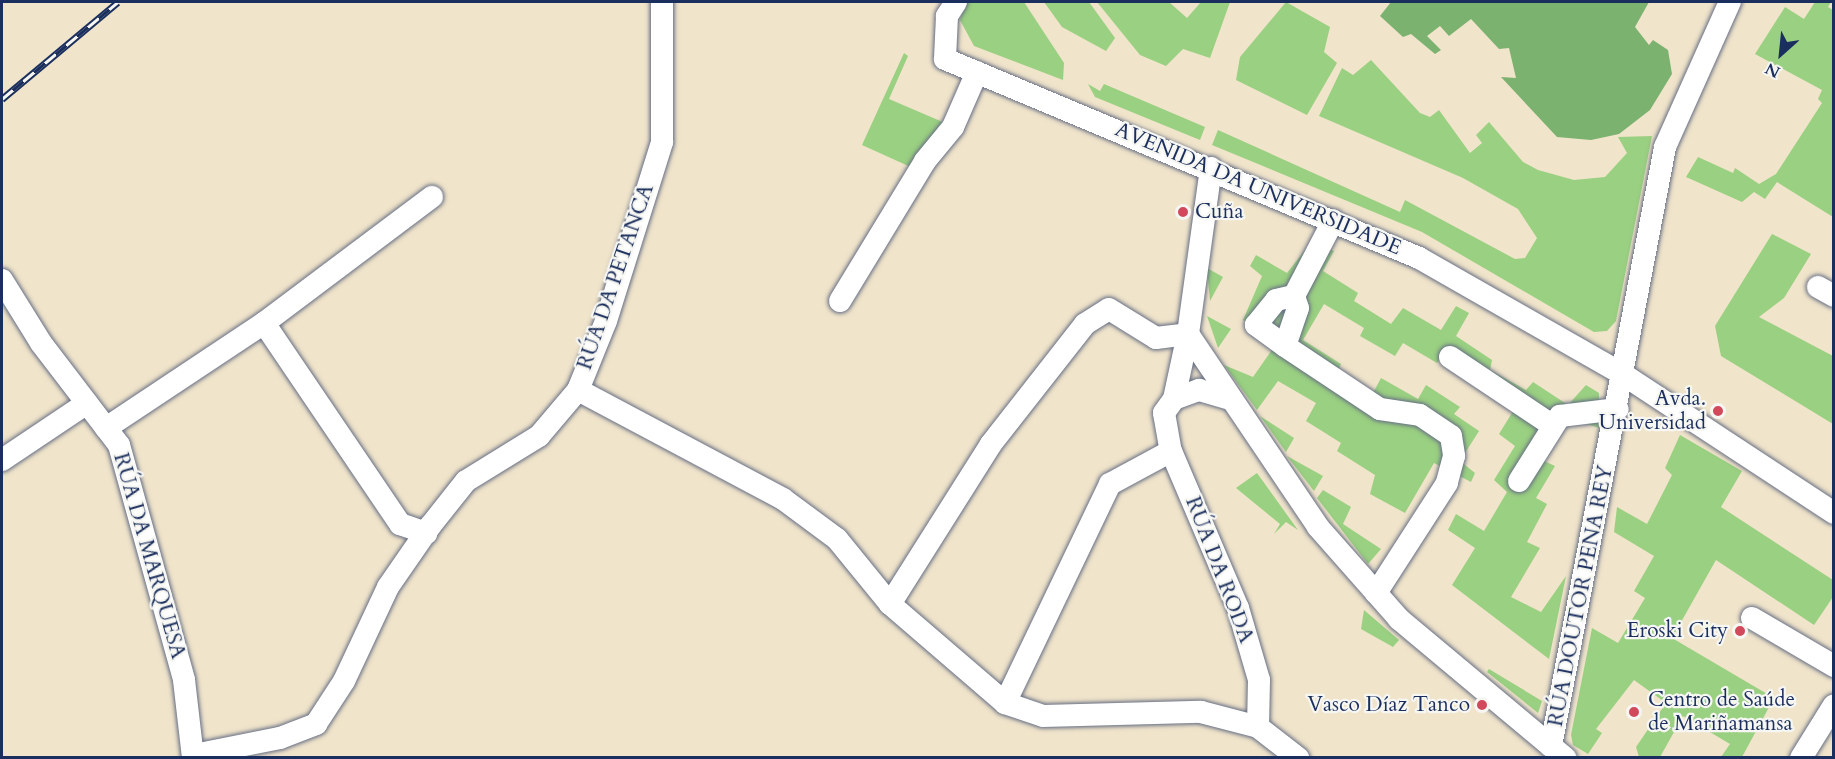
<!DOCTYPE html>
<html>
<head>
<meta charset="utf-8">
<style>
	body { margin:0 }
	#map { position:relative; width:1835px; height:759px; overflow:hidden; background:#f0e4ca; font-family:Cardo,serif }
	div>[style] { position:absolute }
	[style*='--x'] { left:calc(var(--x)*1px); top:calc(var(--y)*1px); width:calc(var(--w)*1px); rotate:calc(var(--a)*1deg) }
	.green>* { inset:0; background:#9ad081 }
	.forest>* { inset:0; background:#7bb26f }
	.roads { filter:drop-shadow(0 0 2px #666e84) drop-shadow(0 0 2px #666e84) }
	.street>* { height:22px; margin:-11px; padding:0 11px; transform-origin:11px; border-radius:11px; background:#fff }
	.rail>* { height:7px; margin-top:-3.5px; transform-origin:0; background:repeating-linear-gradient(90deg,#f6f6f2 0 14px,#1b2f5e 0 28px); box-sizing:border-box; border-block:2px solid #1b2f5e }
	.dots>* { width:16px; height:16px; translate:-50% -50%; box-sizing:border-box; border:3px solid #f6f6f2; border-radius:50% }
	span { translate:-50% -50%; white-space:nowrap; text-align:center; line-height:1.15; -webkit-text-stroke:4.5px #f6f6f2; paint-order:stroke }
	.street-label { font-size:21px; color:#1b2f5e }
	.poi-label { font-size:21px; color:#1b2f5e }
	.left { translate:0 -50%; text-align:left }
	.right { translate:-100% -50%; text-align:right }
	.frame { position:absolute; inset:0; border:3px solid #1b2f5e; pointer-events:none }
	.north { position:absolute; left:1751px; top:24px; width:60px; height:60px; -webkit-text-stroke:4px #f6f6f2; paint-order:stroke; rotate:207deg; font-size:16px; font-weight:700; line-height:24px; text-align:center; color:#1b2f5e }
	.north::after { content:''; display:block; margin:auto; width:21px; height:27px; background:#1b2f5e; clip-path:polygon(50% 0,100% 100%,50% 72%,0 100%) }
</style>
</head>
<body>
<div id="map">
	<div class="green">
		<div style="clip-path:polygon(965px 2px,1024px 2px,1064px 63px,1063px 80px,974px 46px,960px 20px)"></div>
		<div style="clip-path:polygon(1044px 2px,1089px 2px,1115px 38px,1106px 51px,1062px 27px)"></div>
		<div style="clip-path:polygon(1097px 2px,1169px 2px,1187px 18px,1201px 2px,1230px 2px,1210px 58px,1183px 49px,1166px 66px,1140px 55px)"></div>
		<div style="clip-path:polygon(1286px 2px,1330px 27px,1324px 52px,1337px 63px,1307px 115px,1236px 80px,1240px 57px)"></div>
		<div style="clip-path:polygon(1815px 2px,1831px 2px,1828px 7px,1833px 10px,1833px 217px,1777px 182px,1765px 199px,1754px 192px,1742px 202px,1686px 177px,1698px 157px,1733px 173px,1735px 168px,1759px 184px,1776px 174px,1822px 103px,1818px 99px,1822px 90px,1755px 54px,1785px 7px,1804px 19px)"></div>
		<div style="clip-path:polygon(904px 53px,908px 56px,889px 99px,952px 126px,915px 169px,862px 145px)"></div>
		<div style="clip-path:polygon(1371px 60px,1420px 113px,1430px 117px,1439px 110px,1470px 153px,1482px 143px,1476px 135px,1489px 122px,1523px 162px,1538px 170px,1574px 180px,1605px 177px,1627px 153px,1618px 137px,1652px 136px,1616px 321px,1607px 331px,1594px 332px,1422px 232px,1212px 145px,1218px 130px,1400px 212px,1405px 200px,1515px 259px,1525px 258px,1537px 238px,1518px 209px,1463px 178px,1319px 116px,1342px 68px,1353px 75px)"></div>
		<div style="clip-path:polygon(1088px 84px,1100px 91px,1104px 84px,1205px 127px,1200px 140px,1095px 97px)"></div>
		<div style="clip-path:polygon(1772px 234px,1811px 254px,1784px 298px,1759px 317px,1833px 356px,1833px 424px,1721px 356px,1715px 326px)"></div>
		<div style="clip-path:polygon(1312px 241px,1334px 251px,1323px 271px,1358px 293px,1354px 301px,1391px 324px,1403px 308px,1441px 330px,1456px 306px,1469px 313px,1456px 336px,1492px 360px,1490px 370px,1526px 390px,1533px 382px,1568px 405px,1586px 385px,1599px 393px,1599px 428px,1572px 419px,1542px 460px,1555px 466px,1536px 498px,1547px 504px,1527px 542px,1540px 548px,1511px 597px,1541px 612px,1566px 576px,1549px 659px,1452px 585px,1475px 548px,1448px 530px,1456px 514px,1484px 531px,1507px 492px,1494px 480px,1515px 446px,1499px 434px,1515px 408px,1448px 351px,1437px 363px,1403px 343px,1395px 356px,1360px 336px,1364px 328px,1324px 304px,1303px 340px,1341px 364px,1338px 372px,1373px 393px,1381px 378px,1418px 399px,1426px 385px,1460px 407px,1454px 414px,1479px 431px,1460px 461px,1475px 473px,1471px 482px,1434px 463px,1405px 513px,1370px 494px,1375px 475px,1337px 451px,1341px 443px,1306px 421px,1316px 403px,1278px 381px,1257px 410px,1224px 365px,1253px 377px,1276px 344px,1243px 320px,1262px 276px,1250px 266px,1256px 255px,1287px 273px)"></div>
		<div style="clip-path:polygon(1207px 268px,1223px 277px,1210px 301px)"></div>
		<div style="clip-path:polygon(1207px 316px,1231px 329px,1218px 348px)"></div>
		<div style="clip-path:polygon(1260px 416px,1294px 438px,1286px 452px)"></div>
		<div style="clip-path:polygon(1680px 435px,1742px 471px,1721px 507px,1833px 580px,1833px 597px,1814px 625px,1716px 560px,1672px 638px,1774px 698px,1742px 757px,1721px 757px,1730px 744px,1683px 716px,1660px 757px,1639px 757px,1636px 747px,1666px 703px,1634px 680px,1596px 729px,1602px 733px,1588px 754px,1573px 745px,1571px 735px,1592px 628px,1618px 643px,1645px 598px,1634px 591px,1654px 556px,1614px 532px,1617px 507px,1647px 524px,1672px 475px,1665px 468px)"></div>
		<div style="clip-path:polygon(1287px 456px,1323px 476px,1314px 491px)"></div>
		<div style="clip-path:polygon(1257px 473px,1298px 530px,1286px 522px,1274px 534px,1280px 524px,1236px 488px)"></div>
		<div style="clip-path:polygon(1323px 490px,1351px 507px,1343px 524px,1381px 549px,1368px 564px,1317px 498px)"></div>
		<div style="clip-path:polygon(1364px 610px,1399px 640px,1393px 647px,1361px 629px)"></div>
		<div style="clip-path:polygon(1489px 669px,1542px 701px,1538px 713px,1487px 672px)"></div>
	</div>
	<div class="forest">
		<div style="clip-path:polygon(1391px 2px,1649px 2px,1635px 27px,1649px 45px,1653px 40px,1668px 50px,1672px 74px,1650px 110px,1619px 134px,1591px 140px,1557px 137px,1501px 77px,1516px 78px,1509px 48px,1499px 49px,1471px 19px,1449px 36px,1440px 26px,1427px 36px,1441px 50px,1435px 54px,1411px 34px,1403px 37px,1380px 16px)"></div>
	</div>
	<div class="roads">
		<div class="street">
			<div style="--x:956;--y:2;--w:17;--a:123"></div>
			<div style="--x:947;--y:16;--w:43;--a:92.7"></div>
			<div style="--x:945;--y:59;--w:514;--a:22.77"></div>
			<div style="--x:1419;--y:258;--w:236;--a:29.7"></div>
			<div style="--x:1624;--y:375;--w:251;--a:33.3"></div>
			<div style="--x:1211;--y:168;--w:168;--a:97.9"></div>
			<div style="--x:1188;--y:334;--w:66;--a:102.2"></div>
			<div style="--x:1174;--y:399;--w:17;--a:126"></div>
			<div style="--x:1164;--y:413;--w:39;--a:80"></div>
			<div style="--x:1171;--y:451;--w:171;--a:66.9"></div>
			<div style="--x:1238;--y:608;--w:75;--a:73.7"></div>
			<div style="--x:1259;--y:680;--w:47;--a:91.2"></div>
			<div style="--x:2;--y:280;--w:74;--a:58.2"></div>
			<div style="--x:41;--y:343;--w:128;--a:52.6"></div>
			<div style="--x:119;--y:445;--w:244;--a:74.5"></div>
			<div style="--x:184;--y:680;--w:79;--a:83.4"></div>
			<div style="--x:1818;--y:287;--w:18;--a:29"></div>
			<div style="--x:1294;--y:296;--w:13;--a:72"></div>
			<div style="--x:1298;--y:308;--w:40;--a:108.9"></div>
			<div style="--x:1285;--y:346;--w:36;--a:-144"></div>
			<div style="--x:1256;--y:325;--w:32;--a:-51"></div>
			<div style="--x:1276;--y:300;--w:18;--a:-13"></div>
			<div style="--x:1294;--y:296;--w:85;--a:-62.5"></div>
			<div style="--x:840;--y:301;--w:164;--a:-58.7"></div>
			<div style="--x:925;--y:161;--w:44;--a:-50.5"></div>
			<div style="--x:953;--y:127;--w:60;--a:-66.4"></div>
			<div style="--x:264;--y:323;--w:243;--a:55.9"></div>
			<div style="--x:400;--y:524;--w:28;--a:19"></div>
			<div style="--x:1188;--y:334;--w:233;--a:56"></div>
			<div style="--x:1318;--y:527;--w:123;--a:48.6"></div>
			<div style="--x:1399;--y:619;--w:217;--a:39.9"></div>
			<div style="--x:1285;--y:346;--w:114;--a:33.6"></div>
			<div style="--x:1380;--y:409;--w:40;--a:8.5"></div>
			<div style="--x:1420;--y:415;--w:37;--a:34"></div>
			<div style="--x:1451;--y:436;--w:20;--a:81"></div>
			<div style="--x:1454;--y:456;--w:28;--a:105"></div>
			<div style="--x:1447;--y:483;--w:131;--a:122.8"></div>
			<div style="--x:1450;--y:357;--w:124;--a:33.8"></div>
			<div style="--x:578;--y:390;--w:232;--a:28"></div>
			<div style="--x:783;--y:499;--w:67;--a:36.5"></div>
			<div style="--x:837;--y:539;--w:84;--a:50.8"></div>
			<div style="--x:890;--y:604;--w:152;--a:40.7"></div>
			<div style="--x:1005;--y:703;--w:40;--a:18.9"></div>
			<div style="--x:1043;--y:716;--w:158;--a:-1.5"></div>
			<div style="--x:1201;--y:712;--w:59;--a:14.7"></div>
			<div style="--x:1258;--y:727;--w:51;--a:37.8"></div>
			<div style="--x:1174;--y:399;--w:27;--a:-20"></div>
			<div style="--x:1199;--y:390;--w:33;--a:16"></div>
			<div style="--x:106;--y:428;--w:190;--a:-33.6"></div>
			<div style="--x:264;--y:323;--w:210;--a:-36.9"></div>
			<div style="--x:2;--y:460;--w:102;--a:-33.8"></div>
			<div style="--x:1519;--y:481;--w:77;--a:-57.8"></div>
			<div style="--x:1560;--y:416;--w:58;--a:-6.9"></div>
			<div style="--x:890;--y:604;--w:189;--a:-57.7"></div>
			<div style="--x:991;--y:444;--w:152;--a:-51.9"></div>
			<div style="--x:1085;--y:324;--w:28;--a:-32"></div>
			<div style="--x:1109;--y:309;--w:55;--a:31.7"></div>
			<div style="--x:1156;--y:338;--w:32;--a:-7"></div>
			<div style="--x:1752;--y:618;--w:95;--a:30.3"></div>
			<div style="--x:1005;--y:703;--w:243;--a:-64.4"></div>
			<div style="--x:1110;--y:484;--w:69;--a:-28.4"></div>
			<div style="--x:1551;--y:746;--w:610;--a:-79.22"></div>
			<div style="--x:1665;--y:147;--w:159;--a:-65.9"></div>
			<div style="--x:194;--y:755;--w:88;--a:-11.2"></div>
			<div style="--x:280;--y:738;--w:39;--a:-21"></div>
			<div style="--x:316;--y:724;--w:51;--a:-56.9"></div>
			<div style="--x:344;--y:681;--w:104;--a:-64.9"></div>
			<div style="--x:388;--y:587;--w:75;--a:-55.3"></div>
			<div style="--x:431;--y:525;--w:56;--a:-51.5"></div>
			<div style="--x:466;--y:481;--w:86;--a:-31.7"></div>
			<div style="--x:539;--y:436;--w:60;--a:-49.7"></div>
			<div style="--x:578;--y:390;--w:74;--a:-67.9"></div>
			<div style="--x:606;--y:321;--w:188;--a:-72.6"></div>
			<div style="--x:662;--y:142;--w:140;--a:-90"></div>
			<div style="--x:1801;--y:758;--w:62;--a:-58.1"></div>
		</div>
	</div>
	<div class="rail">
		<div style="--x:2;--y:99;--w:151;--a:-39.9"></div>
	</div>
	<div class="dots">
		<div style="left:1183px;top:212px;background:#d1495b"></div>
		<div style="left:1718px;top:411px;background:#d1495b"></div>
		<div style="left:1740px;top:631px;background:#d1495b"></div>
		<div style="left:1482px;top:705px;background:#d1495b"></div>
		<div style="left:1634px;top:712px;background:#d1495b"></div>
	</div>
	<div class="street-label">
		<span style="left:1258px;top:189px;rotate:23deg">AVENIDA DA UNIVERSIDADE</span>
		<span style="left:616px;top:277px;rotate:-71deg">RÚA DA PETANCA</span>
		<span style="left:149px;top:556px;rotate:74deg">RÚA DA MARQUESA</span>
		<span style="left:1219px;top:570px;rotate:69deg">RÚA DA RODA</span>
		<span style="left:1581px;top:596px;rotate:-79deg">RÚA DOUTOR PENA REY</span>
	</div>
	<div class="poi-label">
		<span class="left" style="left:1195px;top:212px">Cuña</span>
		<span class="right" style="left:1706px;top:411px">Avda.<br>Universidad</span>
		<span class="right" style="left:1728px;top:631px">Eroski City</span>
		<span class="left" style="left:1648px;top:712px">Centro de Saúde<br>de Mariñamansa</span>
		<span class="right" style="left:1470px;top:705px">Vasco Díaz Tanco</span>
	</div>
	<div class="frame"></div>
	<div class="north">N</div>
</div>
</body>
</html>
